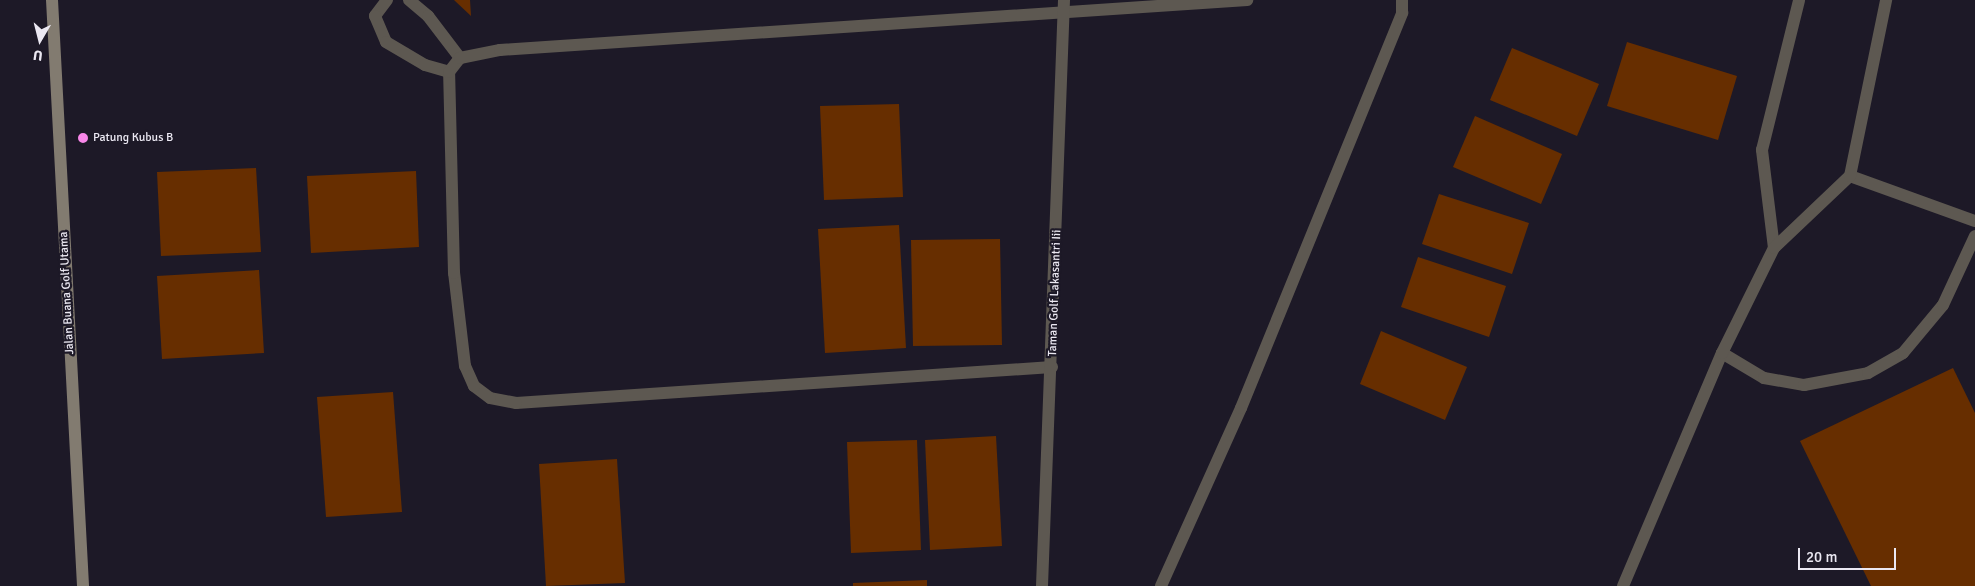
<!DOCTYPE html>
<html>
<head>
<meta charset="utf-8">
<style>
	body { margin:0 }
	#map { position:relative; width:1975px; height:586px; overflow:hidden; background:#1d1927; font-family:Signika,sans-serif }
	div>[style] { position:absolute }
	[style*='--x'] { left:calc(var(--x)*1px); top:calc(var(--y)*1px); width:calc(var(--w)*1px); rotate:calc(var(--a)*1deg) }
	.building>* { inset:0; background:#672e00 }
	.minor>* { height:12px; margin:-6px; padding:0 6px; transform-origin:6px; border-radius:6px; background:#5d5851 }
	.secondary>* { height:12px; margin:-6px; padding:0 6px; transform-origin:6px; border-radius:6px; background:#827b70 }
	.dots>* { width:14px; height:14px; translate:-50% -50%; box-sizing:border-box; border:2px solid #1d1927; border-radius:50% }
	span { translate:-50% -50%; white-space:nowrap; text-align:center; line-height:1.15; -webkit-text-stroke:4.5px #1d1927; paint-order:stroke }
	.poi-label { font-size:12px; color:#ebe8f2 }
	.left { translate:0 -50%; text-align:left }
	.street-label { font-size:12px; color:#ebe8f2 }
	.north { position:absolute; left:15px; top:15px; width:50px; height:50px; -webkit-text-stroke:4px #1d1927; paint-order:stroke; rotate:188deg; font-size:14px; font-weight:700; line-height:20px; text-align:center; color:#ebe8f2 }
	.north::after { content:''; display:block; margin:auto; width:18px; height:22px; background:#ebe8f2; clip-path:polygon(50% 0,100% 100%,50% 72%,0 100%) }
	.scale { position:absolute; left:1798px; top:548px; width:98px; height:22px; box-sizing:border-box; border:2px solid #ebe8f2; border-top:0; padding-left:6px; font-size:15px; line-height:18px; white-space:nowrap; color:#ebe8f2; -webkit-text-stroke:4px #1d1927; paint-order:stroke }
</style>
</head>
<body>
<div id="map">
	<div class="building">
		<div style="clip-path:polygon(454px 0,470px 0,471px 16px)"></div>
		<div style="clip-path:polygon(1627px 42px,1737px 76px,1718px 140px,1607px 106px)"></div>
		<div style="clip-path:polygon(1512px 48px,1599px 84px,1577px 136px,1490px 100px)"></div>
		<div style="clip-path:polygon(899px 104px,903px 197px,824px 200px,820px 106px)"></div>
		<div style="clip-path:polygon(1475px 116px,1562px 154px,1541px 204px,1453px 167px)"></div>
		<div style="clip-path:polygon(256px 168px,261px 252px,161px 256px,157px 172px)"></div>
		<div style="clip-path:polygon(416px 171px,419px 247px,311px 253px,307px 176px)"></div>
		<div style="clip-path:polygon(1439px 194px,1529px 223px,1512px 274px,1422px 244px)"></div>
		<div style="clip-path:polygon(899px 225px,906px 348px,825px 353px,818px 229px)"></div>
		<div style="clip-path:polygon(1000px 239px,1002px 345px,913px 346px,911px 240px)"></div>
		<div style="clip-path:polygon(1418px 257px,1506px 286px,1489px 337px,1401px 307px)"></div>
		<div style="clip-path:polygon(259px 270px,264px 353px,162px 359px,157px 276px)"></div>
		<div style="clip-path:polygon(1381px 331px,1467px 367px,1445px 420px,1360px 384px)"></div>
		<div style="clip-path:polygon(1953px 368px,1975px 413px,1975px 586px,1871px 586px,1800px 441px)"></div>
		<div style="clip-path:polygon(393px 392px,402px 512px,326px 517px,317px 397px)"></div>
		<div style="clip-path:polygon(996px 436px,1002px 546px,930px 550px,925px 440px)"></div>
		<div style="clip-path:polygon(917px 440px,921px 550px,851px 553px,847px 442px)"></div>
		<div style="clip-path:polygon(617px 459px,625px 583px,546px 586px,539px 464px)"></div>
		<div style="clip-path:polygon(927px 580px,927px 586px,853px 586px,853px 583px)"></div>
	</div>
	<div class="minor">
		<div style="--x:387;--y:0;--w:20;--a:127"></div>
		<div style="--x:375;--y:16;--w:28;--a:67"></div>
		<div style="--x:386;--y:42;--w:45;--a:30.5"></div>
		<div style="--x:425;--y:65;--w:25;--a:16"></div>
		<div style="--x:409;--y:0;--w:25;--a:40"></div>
		<div style="--x:428;--y:16;--w:53;--a:52.7"></div>
		<div style="--x:1850;--y:176;--w:133;--a:19.8"></div>
		<div style="--x:1774;--y:248;--w:99;--a:-97"></div>
		<div style="--x:1762;--y:150;--w:154;--a:-76.1"></div>
		<div style="--x:1722;--y:353;--w:49;--a:30.8"></div>
		<div style="--x:1764;--y:378;--w:41;--a:9.9"></div>
		<div style="--x:1804;--y:385;--w:65;--a:-10.6"></div>
		<div style="--x:1868;--y:373;--w:40;--a:-29.7"></div>
		<div style="--x:1903;--y:353;--w:62;--a:-50.2"></div>
		<div style="--x:1943;--y:305;--w:76;--a:-65.1"></div>
		<div style="--x:1052;--y:367;--w:537;--a:176.16"></div>
		<div style="--x:516;--y:403;--w:26;--a:-169"></div>
		<div style="--x:490;--y:398;--w:20;--a:-143"></div>
		<div style="--x:474;--y:386;--w:22;--a:-114"></div>
		<div style="--x:465;--y:366;--w:94;--a:-96.7"></div>
		<div style="--x:454;--y:273;--w:201;--a:-91.4"></div>
		<div style="--x:449;--y:72;--w:18;--a:-52"></div>
		<div style="--x:460;--y:58;--w:41;--a:-11.3"></div>
		<div style="--x:500;--y:50;--w:749;--a:-3.83"></div>
		<div style="--x:1042;--y:586;--w:586;--a:-87.85"></div>
		<div style="--x:1161;--y:586;--w:195;--a:-65.8"></div>
		<div style="--x:1241;--y:408;--w:427;--a:-67.8"></div>
		<div style="--x:1402;--y:13;--w:13;--a:-90"></div>
		<div style="--x:1623;--y:586;--w:253;--a:-67"></div>
		<div style="--x:1722;--y:353;--w:117;--a:-63.7"></div>
		<div style="--x:1774;--y:248;--w:105;--a:-43.5"></div>
		<div style="--x:1850;--y:176;--w:180;--a:-78.4"></div>
	</div>
	<div class="secondary">
		<div style="--x:52;--y:0;--w:587;--a:86.97"></div>
	</div>
	<div class="dots">
		<div style="left:83px;top:138px;background:#f987e9"></div>
	</div>
	<div class="poi-label">
		<span class="left" style="left:93px;top:138px">Patung Kubus B</span>
	</div>
	<div class="street-label">
		<span style="left:67px;top:293px;rotate:-93deg">Jalan Buana Golf Utama</span>
		<span style="left:1055px;top:293px;rotate:-88deg">Taman Golf Lakasantri Iii</span>
	</div>
	<div class="north">U</div>
	<div class="scale">20 m</div>
</div>
</body>
</html>
